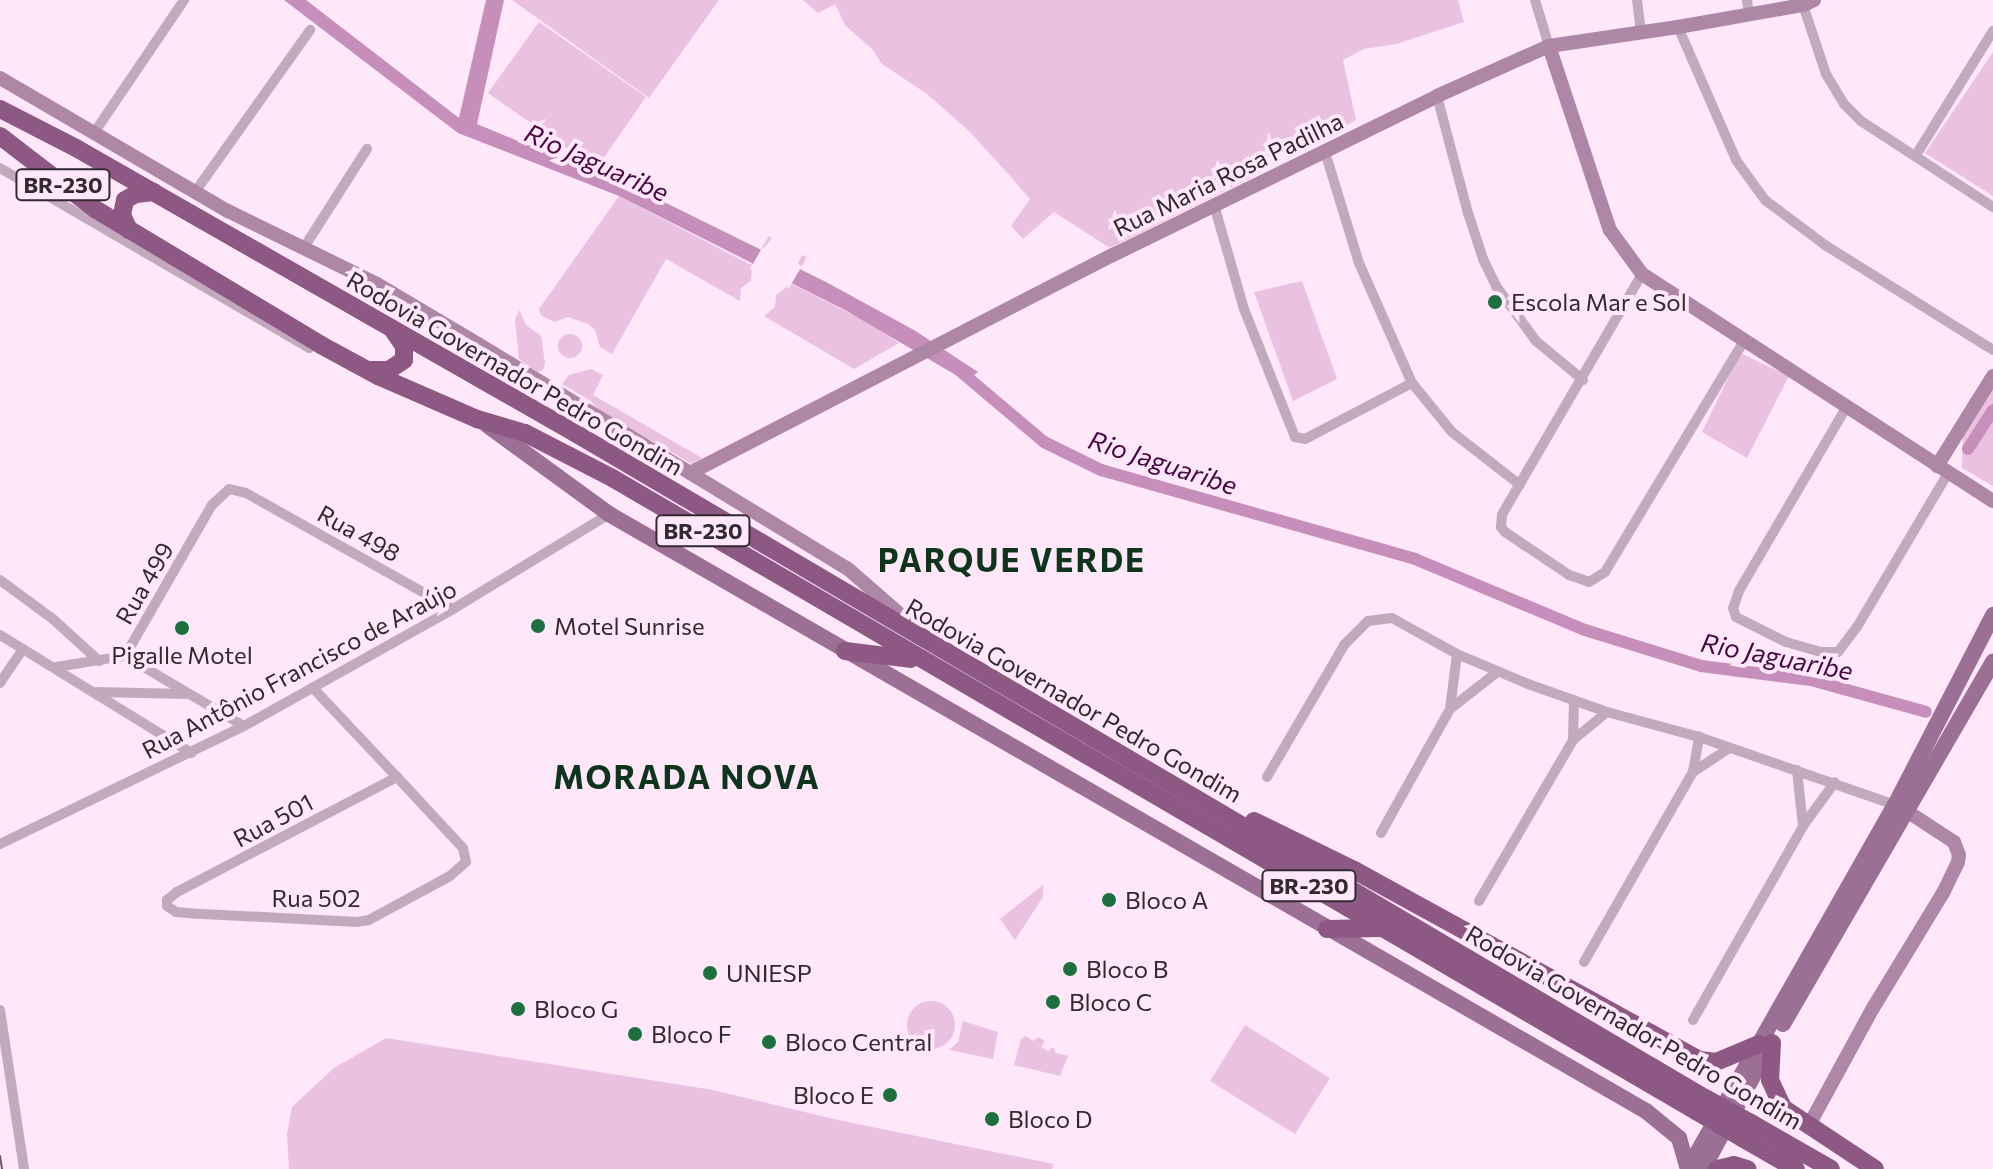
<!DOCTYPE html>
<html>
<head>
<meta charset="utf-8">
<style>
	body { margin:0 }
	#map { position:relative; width:1993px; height:1169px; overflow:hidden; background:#fde7f8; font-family:Commissioner,sans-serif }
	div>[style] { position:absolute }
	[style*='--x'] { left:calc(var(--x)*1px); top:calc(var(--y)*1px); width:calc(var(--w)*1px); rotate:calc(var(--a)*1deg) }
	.green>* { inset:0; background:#ebc1e2 }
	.round { border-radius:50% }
	.water>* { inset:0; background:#c58ebb }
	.pier>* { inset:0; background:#fde7f8 }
	.canal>* { height:12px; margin:-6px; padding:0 6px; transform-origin:6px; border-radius:6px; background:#c58ebb }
	.street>* { height:10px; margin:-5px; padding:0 5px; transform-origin:5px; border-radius:5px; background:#c3a9be }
	.secondary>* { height:14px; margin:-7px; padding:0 7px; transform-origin:7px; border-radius:7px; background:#ad87a5 }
	.primary>* { height:16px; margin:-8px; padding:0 8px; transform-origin:8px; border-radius:8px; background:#9c6f94 }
	.highway>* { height:18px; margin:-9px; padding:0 9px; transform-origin:9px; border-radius:9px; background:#8d5984 }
	.tram>* { height:2px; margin:-1px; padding:0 1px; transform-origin:1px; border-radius:1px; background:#695c66 }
	.highway-bridge>* { height:18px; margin:-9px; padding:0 9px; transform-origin:9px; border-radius:9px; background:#8d5984 }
	.dots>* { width:22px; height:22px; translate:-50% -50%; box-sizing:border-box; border:4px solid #fde7f8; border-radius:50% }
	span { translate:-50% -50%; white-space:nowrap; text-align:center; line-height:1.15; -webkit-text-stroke:8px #fde7f8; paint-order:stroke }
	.shield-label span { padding:2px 6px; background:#fde7f8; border:2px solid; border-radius:6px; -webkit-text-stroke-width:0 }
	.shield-label { font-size:22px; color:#332931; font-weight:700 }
	.street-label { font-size:24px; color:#332931 }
	.poi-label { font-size:24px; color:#332931 }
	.left { translate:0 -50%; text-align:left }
	.right { translate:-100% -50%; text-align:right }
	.water-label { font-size:26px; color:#4b0744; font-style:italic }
	.district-label { font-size:32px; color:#0f341d; font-weight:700; letter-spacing:2px }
</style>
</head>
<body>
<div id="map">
	<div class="green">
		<div style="clip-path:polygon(512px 0,719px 0,649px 98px)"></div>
		<div style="clip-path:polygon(803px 0,1458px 0,1464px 22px,1396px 44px,1364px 49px,1343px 60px,1356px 120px,1304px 151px,1277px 137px,1262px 172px,1110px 248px,1054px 212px,1023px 239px,1011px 226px,1030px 199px,1010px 176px,968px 130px,927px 94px,882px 64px,873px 50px,845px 25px,835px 4px,818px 13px)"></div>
		<div style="clip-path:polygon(539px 22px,646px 97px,596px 169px,488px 93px)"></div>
		<div style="clip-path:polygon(1993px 52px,1993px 196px,1925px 153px)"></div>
		<div style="clip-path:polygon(619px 196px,751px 265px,769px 236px,772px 238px,764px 248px,765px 255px,752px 270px,751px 281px,741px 288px,740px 301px,666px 259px,612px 354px,600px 347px,595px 330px,588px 324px,568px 317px,554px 322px,541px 315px,539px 309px)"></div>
		<div style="clip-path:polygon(802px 255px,807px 257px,792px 284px,869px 323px,899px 343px,854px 369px,764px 316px,775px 307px,776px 295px,787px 287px)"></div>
		<div style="clip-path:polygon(1302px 281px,1337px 379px,1293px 401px,1254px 292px)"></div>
		<div style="clip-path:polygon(519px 310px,526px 325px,541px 336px,545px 363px,543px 370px,538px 372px,519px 359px,515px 320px)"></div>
		<div class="round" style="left:558px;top:334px;width:24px;height:24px"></div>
		<div style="clip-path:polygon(1740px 353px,1789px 376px,1747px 458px,1702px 432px)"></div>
		<div style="clip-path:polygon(591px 369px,603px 375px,593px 395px,702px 458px,692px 464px,598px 410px,591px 401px,562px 384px,569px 375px)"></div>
		<div style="clip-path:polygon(1993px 386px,1993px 486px,1962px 468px,1963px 431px)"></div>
		<div style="clip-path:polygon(1043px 885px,1043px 897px,1015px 940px,1000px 919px)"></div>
		<div class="round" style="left:907px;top:1001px;width:48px;height:48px"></div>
		<div style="clip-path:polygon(963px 1021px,998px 1032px,993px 1059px,949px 1050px,958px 1042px)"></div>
		<div style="clip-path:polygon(1245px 1025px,1330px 1078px,1295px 1134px,1210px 1081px)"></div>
		<div style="clip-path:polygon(1026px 1036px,1033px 1041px,1038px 1037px,1045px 1041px,1041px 1047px,1048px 1051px,1053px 1047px,1056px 1053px,1068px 1056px,1060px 1076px,1014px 1065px,1021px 1039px)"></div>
		<div style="clip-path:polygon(386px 1038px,713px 1090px,838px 1120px,1054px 1164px,1052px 1169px,289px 1169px,287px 1134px,292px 1107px,334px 1068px)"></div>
	</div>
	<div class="water">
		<div style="clip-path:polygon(284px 0,306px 0,459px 118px,486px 0,504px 0,477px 124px,660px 200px,826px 282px,914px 330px,978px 372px,966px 381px,845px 310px,619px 196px,458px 133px)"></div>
	</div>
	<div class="pier">
		<div style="clip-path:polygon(762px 248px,802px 266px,789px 288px,750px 269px)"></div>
	</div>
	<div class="canal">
		<div style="--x:960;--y:371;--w:110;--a:40.2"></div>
		<div style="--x:1044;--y:442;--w:64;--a:26.2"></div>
		<div style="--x:1101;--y:470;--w:326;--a:15.8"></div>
		<div style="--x:1415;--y:559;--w:184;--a:22.7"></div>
		<div style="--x:1585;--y:630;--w:121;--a:17.2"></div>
		<div style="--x:1701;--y:666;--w:111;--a:7.3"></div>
		<div style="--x:1811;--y:680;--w:119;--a:15.5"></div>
		<div style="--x:1968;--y:449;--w:46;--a:-57.3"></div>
	</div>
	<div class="street">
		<div style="--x:1535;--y:0;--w:48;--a:73.1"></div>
		<div style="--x:1637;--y:0;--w:31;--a:83"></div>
		<div style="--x:1747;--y:0;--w:14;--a:82"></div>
		<div style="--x:1803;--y:5;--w:73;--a:71.6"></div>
		<div style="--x:1826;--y:74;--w:35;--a:59"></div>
		<div style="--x:1844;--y:104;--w:24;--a:45"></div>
		<div style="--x:1861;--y:121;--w:158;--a:33.1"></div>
		<div style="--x:1678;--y:27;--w:145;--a:66.4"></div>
		<div style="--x:1736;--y:160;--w:49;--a:54.1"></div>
		<div style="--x:1765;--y:200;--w:75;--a:36.9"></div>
		<div style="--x:1825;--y:245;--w:198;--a:32"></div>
		<div style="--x:1437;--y:96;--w:121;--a:75.2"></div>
		<div style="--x:1468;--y:213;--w:48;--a:71.9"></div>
		<div style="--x:1483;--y:259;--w:30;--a:64"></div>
		<div style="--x:1496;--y:286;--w:68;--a:54"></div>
		<div style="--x:1536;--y:341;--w:61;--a:39.7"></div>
		<div style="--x:94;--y:133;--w:161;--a:-55.9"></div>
		<div style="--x:1325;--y:152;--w:116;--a:73"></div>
		<div style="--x:1359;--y:263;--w:131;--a:66.2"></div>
		<div style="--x:1412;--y:383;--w:63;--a:50.8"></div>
		<div style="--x:1452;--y:432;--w:86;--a:37.9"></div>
		<div style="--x:1916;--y:155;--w:146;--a:-58.2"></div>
		<div style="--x:0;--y:168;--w:358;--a:30.2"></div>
		<div style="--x:195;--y:192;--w:199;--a:-54.6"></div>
		<div style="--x:1214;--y:205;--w:108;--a:73.9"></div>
		<div style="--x:1244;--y:309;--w:138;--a:68.3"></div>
		<div style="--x:1295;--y:437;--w:10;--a:11"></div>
		<div style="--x:1305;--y:439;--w:121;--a:-27.6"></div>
		<div style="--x:303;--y:249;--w:119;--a:-57.4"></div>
		<div style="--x:1642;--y:274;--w:279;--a:120.2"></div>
		<div style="--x:1502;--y:515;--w:12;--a:95"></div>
		<div style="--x:1501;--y:527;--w:6;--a:51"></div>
		<div style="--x:1505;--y:532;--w:77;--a:33.9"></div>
		<div style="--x:1569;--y:575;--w:21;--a:19"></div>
		<div style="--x:1589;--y:582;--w:19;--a:-32"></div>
		<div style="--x:1605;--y:572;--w:270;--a:-59"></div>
		<div style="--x:1847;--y:406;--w:214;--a:120.3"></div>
		<div style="--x:1739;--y:591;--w:18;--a:109"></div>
		<div style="--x:1733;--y:608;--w:9;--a:72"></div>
		<div style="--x:1736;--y:617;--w:56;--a:26.6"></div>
		<div style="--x:1786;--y:642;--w:37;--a:16"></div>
		<div style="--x:1822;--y:652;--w:16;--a:0"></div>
		<div style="--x:1838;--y:652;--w:31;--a:-53"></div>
		<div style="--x:1857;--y:627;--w:179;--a:-59.4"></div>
		<div style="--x:0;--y:580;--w:67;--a:36.5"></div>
		<div style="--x:54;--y:620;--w:61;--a:42.3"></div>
		<div style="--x:0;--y:635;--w:225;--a:31.6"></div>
		<div style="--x:125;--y:656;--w:138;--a:30.5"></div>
		<div style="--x:56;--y:667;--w:70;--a:-9.1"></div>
		<div style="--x:125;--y:656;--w:174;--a:-60.1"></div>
		<div style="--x:212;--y:505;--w:23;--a:-43"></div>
		<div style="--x:229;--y:489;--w:17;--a:13"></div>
		<div style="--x:246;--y:493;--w:237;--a:29.3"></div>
		<div style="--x:0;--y:683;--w:41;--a:-55.9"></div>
		<div style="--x:313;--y:688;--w:122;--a:46.7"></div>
		<div style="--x:397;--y:777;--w:97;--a:47.1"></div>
		<div style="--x:463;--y:848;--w:14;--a:78"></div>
		<div style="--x:466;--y:862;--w:21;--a:139"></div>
		<div style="--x:450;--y:876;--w:92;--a:151.5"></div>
		<div style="--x:369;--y:920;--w:12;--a:171"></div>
		<div style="--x:357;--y:922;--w:169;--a:-177"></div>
		<div style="--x:188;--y:913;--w:12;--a:-175"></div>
		<div style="--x:176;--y:912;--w:11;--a:-146"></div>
		<div style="--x:167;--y:906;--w:6;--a:-90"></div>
		<div style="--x:167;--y:900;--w:13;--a:-39"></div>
		<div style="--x:177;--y:892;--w:248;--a:-27.6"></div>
		<div style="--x:97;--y:692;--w:88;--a:1.3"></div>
		<div style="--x:1450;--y:709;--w:58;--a:-38"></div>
		<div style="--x:1573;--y:740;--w:40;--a:-88.6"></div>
		<div style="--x:1797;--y:770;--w:56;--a:83.9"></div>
		<div style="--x:1693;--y:772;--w:42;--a:-33.3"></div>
		<div style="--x:1267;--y:777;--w:153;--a:-59.7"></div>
		<div style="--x:1344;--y:645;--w:34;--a:-45"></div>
		<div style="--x:1368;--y:621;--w:24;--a:-7"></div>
		<div style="--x:1392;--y:618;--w:74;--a:29"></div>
		<div style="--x:1457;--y:654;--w:77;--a:22.9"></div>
		<div style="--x:1528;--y:684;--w:84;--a:19.5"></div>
		<div style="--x:1607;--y:712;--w:95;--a:15.2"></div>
		<div style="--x:1699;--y:737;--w:207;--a:19.1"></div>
		<div style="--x:1381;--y:833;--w:142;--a:-60.9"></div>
		<div style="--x:1450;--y:709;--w:55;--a:-82.7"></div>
		<div style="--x:0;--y:844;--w:271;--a:-25.8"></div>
		<div style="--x:244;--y:726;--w:240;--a:-29.2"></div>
		<div style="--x:453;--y:609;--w:183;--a:-31.3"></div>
		<div style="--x:1479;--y:901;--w:186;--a:-59.7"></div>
		<div style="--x:1573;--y:740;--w:44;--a:-39.5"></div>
		<div style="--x:1584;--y:962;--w:219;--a:-60.2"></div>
		<div style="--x:1693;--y:772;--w:36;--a:-80"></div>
		<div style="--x:0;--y:1010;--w:161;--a:81.4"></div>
		<div style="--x:1693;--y:1020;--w:223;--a:-60.4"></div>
		<div style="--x:1803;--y:826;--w:54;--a:-54"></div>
	</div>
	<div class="secondary">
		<div style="--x:1549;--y:46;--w:194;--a:71.7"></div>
		<div style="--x:1610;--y:230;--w:54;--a:54"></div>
		<div style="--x:1642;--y:274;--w:418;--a:32.9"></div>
		<div style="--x:0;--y:78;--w:264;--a:30.3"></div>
		<div style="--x:228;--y:211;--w:166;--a:26.1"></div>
		<div style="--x:377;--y:284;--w:117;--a:30.7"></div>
		<div style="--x:478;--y:344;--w:432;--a:31.3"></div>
		<div style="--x:847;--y:568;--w:84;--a:41.1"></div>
		<div style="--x:1937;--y:466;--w:106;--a:-58.1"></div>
		<div style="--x:690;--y:473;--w:476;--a:-27.3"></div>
		<div style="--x:1113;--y:255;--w:361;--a:-26.1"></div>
		<div style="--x:1437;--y:96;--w:123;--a:-24.1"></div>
		<div style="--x:1549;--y:46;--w:130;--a:-8.4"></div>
		<div style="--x:1678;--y:27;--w:127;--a:-10"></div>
		<div style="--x:1803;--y:5;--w:12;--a:-24"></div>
		<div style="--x:1808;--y:1127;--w:136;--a:-61.4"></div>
		<div style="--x:1873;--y:1008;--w:135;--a:-58.7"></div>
		<div style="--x:1943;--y:893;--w:34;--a:-64"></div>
		<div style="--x:1958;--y:862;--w:7;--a:-82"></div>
		<div style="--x:1959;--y:855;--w:14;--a:-111"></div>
		<div style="--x:1954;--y:842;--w:55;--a:-146.9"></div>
	</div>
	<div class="primary">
		<div style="--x:487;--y:425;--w:151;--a:36.1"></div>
		<div style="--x:609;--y:514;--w:1197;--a:29.93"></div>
		<div style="--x:1646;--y:1111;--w:43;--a:39.3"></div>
		<div style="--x:1679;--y:1138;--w:32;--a:74"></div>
		<div style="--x:1783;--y:1024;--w:419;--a:-59.9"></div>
		<div style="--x:1688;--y:1169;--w:419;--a:-60.4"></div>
		<div style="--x:1895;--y:805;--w:214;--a:-62.7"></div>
		<div style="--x:1703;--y:1169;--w:139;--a:-61.6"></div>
	</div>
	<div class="highway">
		<div style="--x:0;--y:109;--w:85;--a:27.2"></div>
		<div style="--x:76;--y:148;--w:575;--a:29.73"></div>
		<div style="--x:575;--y:433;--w:1311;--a:30.48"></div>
		<div style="--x:0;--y:136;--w:120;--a:37.5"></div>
		<div style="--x:95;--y:209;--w:264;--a:31"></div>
		<div style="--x:321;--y:345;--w:65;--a:28.5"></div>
		<div style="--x:378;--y:376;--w:108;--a:23.5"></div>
		<div style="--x:477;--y:419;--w:50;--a:16.3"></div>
		<div style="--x:525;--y:433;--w:100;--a:27.3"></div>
		<div style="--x:614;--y:479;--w:1253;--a:30.29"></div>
		<div style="--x:129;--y:230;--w:17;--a:-115"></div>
		<div style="--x:122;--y:215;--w:15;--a:-79"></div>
		<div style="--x:125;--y:200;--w:13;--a:-29"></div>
		<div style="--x:136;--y:194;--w:18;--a:-6"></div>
		<div style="--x:368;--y:370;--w:21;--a:0"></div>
		<div style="--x:389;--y:370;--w:18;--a:-34"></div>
		<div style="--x:404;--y:360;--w:14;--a:-90"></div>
		<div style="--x:404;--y:346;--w:21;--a:-125"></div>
		<div style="--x:845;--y:651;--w:66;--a:6.9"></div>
		<div style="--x:1254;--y:821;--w:111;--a:26.1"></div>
		<div style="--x:1354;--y:870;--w:395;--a:28.8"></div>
		<div style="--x:1700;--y:1060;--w:16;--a:7"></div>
		<div style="--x:1716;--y:1062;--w:47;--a:-22.7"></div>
		<div style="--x:1327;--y:929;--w:53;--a:-1.1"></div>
		<div style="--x:1772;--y:1043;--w:37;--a:93"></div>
		<div style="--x:1770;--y:1080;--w:31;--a:65"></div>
		<div style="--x:1783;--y:1108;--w:110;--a:33.5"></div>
		<div style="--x:1751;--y:1123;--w:92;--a:29.9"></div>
		<div style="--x:1742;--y:1138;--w:62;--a:29.9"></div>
		<div style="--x:1717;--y:1169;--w:17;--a:-13"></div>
		<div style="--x:1734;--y:1165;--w:14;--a:17"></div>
	</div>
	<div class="tram">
		<div style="--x:0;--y:1156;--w:13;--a:81"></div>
	</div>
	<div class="highway-bridge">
		<div style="--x:1705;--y:1098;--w:52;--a:28.5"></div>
		<div style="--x:1696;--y:1111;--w:53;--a:30.4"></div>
	</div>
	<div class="dots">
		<div style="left:1495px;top:302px;background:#1e6f3f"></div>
		<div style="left:538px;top:626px;background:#1e6f3f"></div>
		<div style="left:182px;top:628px;background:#1e6f3f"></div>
		<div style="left:1109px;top:900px;background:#1e6f3f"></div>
		<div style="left:1070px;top:969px;background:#1e6f3f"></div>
		<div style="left:710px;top:973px;background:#1e6f3f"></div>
		<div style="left:1053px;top:1002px;background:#1e6f3f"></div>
		<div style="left:518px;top:1009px;background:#1e6f3f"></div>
		<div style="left:635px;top:1034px;background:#1e6f3f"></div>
		<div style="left:769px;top:1042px;background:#1e6f3f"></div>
		<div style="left:890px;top:1095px;background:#1e6f3f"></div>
		<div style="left:992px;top:1119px;background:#1e6f3f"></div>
	</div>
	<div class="shield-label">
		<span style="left:63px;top:185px">BR-230</span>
		<span style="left:703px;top:531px">BR-230</span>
		<span style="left:1309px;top:886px">BR-230</span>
	</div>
	<div class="street-label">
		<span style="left:1228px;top:174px;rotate:-26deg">Rua Maria Rosa Padilha</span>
		<span style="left:515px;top:373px;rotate:30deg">Rodovia Governador Pedro Gondim</span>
		<span style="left:359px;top:533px;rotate:29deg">Rua 498</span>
		<span style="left:144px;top:583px;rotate:-60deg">Rua 499</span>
		<span style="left:299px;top:669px;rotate:-28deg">Rua Antônio Francisco de Araújo</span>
		<span style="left:1074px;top:700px;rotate:30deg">Rodovia Governador Pedro Gondim</span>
		<span style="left:273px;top:820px;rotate:-28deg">Rua 501</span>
		<span style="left:316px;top:898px">Rua 502</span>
		<span style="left:1634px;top:1027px;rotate:30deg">Rodovia Governador Pedro Gondim</span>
	</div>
	<div class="poi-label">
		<span class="left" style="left:1511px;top:302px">Escola Mar e Sol</span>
		<span class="left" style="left:554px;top:626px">Motel Sunrise</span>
		<span style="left:182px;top:655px">Pigalle Motel</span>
		<span class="left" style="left:1125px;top:900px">Bloco A</span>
		<span class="left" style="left:1086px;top:969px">Bloco B</span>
		<span class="left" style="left:726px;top:973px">UNIESP</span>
		<span class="left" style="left:1069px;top:1002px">Bloco C</span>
		<span class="left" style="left:534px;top:1009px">Bloco G</span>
		<span class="left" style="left:651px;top:1034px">Bloco F</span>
		<span class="left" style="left:785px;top:1042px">Bloco Central</span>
		<span class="right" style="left:874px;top:1095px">Bloco E</span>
		<span class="left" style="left:1008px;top:1119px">Bloco D</span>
	</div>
	<div class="water-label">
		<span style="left:597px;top:162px;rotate:24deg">Rio Jaguaribe</span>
		<span style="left:1163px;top:462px;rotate:18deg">Rio Jaguaribe</span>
		<span style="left:1777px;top:656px;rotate:11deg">Rio Jaguaribe</span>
	</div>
	<div class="district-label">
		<span style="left:1012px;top:559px">PARQUE VERDE</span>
		<span style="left:687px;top:776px">MORADA NOVA</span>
	</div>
</div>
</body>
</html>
